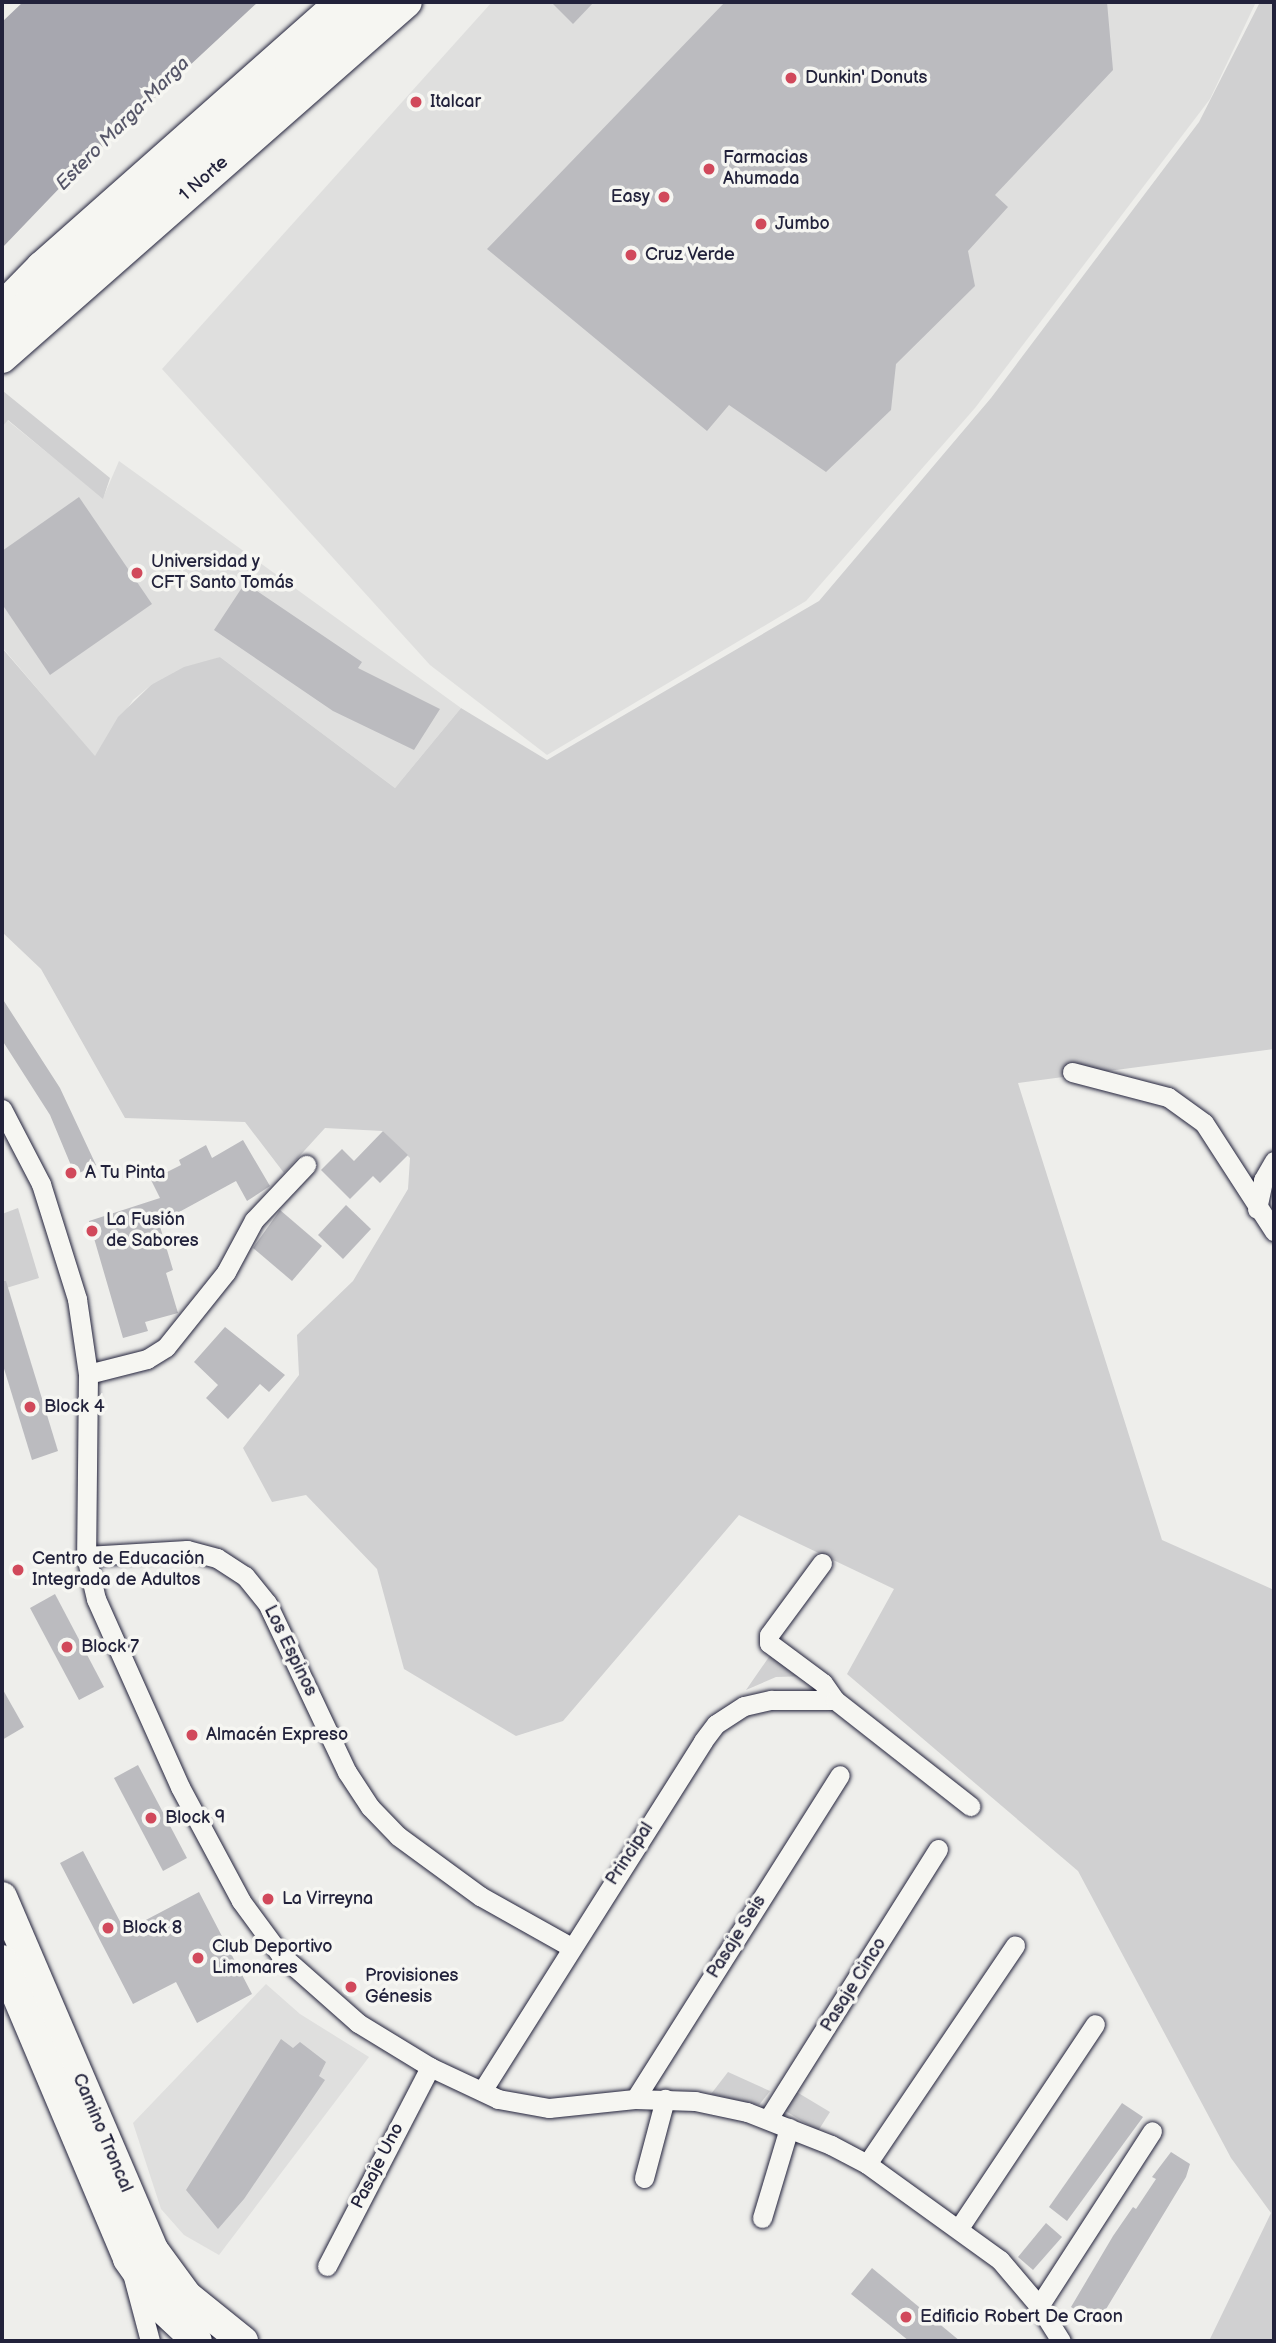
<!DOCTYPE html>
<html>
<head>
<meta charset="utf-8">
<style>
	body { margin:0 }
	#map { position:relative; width:1276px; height:2343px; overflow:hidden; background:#eeeeeb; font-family:"Balsamiq Sans",sans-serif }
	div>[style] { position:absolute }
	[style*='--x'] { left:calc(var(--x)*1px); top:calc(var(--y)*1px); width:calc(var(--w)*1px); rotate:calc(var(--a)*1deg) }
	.built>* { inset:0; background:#dfdfde }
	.green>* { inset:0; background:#d0d0d1 }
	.water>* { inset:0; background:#a7a7af }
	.building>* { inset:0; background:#bbbbbf }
	.roads { filter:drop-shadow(0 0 2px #22223b) drop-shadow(0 0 2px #22223b) }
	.minor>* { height:19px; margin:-9.5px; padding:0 9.5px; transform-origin:9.5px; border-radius:9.5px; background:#f6f6f2 }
	.primary>* { height:30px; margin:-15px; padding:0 15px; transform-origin:15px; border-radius:15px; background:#f6f6f2 }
	.motorway>* { height:33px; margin:-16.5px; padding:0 16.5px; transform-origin:16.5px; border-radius:16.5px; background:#f6f6f2 }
	.dots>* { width:19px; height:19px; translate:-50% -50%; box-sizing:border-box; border:4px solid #f6f6f2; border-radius:50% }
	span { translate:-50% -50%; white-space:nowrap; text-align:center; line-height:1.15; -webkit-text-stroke:7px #f6f6f2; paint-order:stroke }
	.poi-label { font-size:18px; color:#22223b }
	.left { translate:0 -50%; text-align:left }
	.right { translate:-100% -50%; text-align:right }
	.street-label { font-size:18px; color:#22223b }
	.water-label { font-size:19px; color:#575769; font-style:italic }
	.frame { position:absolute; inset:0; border:4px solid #22223b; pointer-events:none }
</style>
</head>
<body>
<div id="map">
	<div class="built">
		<div style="clip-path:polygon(492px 2px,1256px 2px,1210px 99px,975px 408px,806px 601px,547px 755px,430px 665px,162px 369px)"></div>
		<div style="clip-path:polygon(7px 420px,103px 498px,119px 461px,461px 708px,395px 788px,220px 657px,151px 685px,133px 700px,95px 757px,2px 647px,2px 427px)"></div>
		<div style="clip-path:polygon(266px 1984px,300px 2014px,369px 2057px,219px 2255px,184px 2235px,161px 2209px,133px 2123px)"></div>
	</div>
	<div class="green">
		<div style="clip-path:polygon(1260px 2px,1274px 2px,1274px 1049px,1018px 1083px,1162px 1540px,1274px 1590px,1274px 2341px,1209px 2341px,1271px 2213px,1231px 2158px,1078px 1871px,847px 1674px,894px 1589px,739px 1515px,563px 1721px,516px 1736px,404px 1669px,377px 1569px,306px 1495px,272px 1502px,243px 1448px,299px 1375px,297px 1335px,353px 1281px,408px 1189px,410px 1158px,383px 1131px,325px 1128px,284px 1173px,245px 1122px,125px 1118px,41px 969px,2px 932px,2px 648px,95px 756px,118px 717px,151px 685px,184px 667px,220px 657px,395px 788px,461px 708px,547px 760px,819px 601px,991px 398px,1199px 122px)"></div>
		<div style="clip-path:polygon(3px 391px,110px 478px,103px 499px,8px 420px,2px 427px)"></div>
		<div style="clip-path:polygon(18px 1208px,39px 1278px,3px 1289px,2px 1214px)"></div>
		<div style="clip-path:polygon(771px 1654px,809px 1676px,776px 1677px,746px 1690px)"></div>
		<div style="clip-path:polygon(728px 2072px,770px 2091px,759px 2105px,711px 2094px)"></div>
		<div style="clip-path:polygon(795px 2091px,830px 2112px,818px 2131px,784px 2110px)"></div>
	</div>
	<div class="water">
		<div style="clip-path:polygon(23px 2px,258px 2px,73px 174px,2px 248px,2px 22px)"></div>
	</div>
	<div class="building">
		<div style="clip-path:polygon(551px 2px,594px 2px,573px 24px)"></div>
		<div style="clip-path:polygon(725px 2px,1107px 2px,1113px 70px,995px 195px,1008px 207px,968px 251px,975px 286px,896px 364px,891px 410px,826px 472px,729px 405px,707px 431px,487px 249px)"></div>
		<div style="clip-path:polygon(79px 497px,152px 604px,50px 675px,2px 604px,2px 551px)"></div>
		<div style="clip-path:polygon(245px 583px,362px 662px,358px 668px,440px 709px,414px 750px,333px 711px,214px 630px)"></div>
		<div style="clip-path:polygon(2px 998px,60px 1088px,96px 1165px,75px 1175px,50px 1115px,2px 1040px)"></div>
		<div style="clip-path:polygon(383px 1131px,408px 1155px,380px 1183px,373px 1176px,350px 1199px,321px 1170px,342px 1149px,354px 1161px)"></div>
		<div style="clip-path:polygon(243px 1140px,270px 1186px,247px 1201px,236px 1181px,159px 1223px,173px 1270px,166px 1273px,178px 1313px,145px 1322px,148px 1331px,123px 1338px,89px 1221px,160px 1198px,151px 1180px,181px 1165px,179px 1160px,206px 1145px,212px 1158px)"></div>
		<div style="clip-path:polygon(346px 1205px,371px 1229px,343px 1259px,318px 1235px)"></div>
		<div style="clip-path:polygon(280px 1210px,322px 1246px,292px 1281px,253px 1248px)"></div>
		<div style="clip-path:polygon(2px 1281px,6px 1281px,58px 1451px,32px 1460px,2px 1362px)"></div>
		<div style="clip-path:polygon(225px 1327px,285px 1375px,269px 1392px,260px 1384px,228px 1419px,206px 1398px,218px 1385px,194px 1362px)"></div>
		<div style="clip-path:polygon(55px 1594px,104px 1687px,79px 1700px,30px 1608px)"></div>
		<div style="clip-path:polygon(2px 1688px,24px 1727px,2px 1740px)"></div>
		<div style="clip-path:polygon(138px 1765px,187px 1858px,163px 1871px,114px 1778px)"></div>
		<div style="clip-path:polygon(83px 1851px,125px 1931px,199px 1892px,252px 1994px,197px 2023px,176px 1982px,133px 2004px,60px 1863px)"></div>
		<div style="clip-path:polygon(281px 2039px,293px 2048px,300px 2042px,326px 2062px,319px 2076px,325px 2080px,244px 2199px,218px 2229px,186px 2190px)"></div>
		<div style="clip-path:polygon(1122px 2103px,1143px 2117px,1067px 2221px,1049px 2207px)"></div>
		<div style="clip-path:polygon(1171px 2152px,1190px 2164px,1186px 2177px,1097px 2324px,1071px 2307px,1113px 2236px,1133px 2207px,1136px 2209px,1156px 2179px,1152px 2177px)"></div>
		<div style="clip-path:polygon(1046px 2223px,1062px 2237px,1033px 2270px,1018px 2257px)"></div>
		<div style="clip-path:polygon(872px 2268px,960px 2341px,909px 2341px,851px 2294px)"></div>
	</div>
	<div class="roads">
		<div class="minor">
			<div style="--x:1072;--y:1072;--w:99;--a:14.6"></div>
			<div style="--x:1168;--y:1097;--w:44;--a:35.8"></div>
			<div style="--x:1204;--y:1123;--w:129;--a:57.1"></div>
			<div style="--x:2;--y:1109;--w:85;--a:62.5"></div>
			<div style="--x:41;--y:1184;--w:121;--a:72.6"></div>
			<div style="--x:77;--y:1299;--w:76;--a:81.7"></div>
			<div style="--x:88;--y:1374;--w:182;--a:90.6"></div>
			<div style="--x:86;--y:1556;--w:44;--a:76.9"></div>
			<div style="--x:96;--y:1599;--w:206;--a:65.9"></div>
			<div style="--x:180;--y:1787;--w:129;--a:61.8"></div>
			<div style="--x:241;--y:1901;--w:66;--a:53.7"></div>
			<div style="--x:280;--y:1954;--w:104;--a:41.5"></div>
			<div style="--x:358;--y:2023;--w:84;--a:31.4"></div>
			<div style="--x:430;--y:2067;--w:75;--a:25.2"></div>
			<div style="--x:498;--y:2099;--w:52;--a:10"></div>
			<div style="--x:549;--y:2108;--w:86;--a:-6"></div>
			<div style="--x:635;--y:2099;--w:60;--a:1.9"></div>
			<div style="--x:695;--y:2101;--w:53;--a:11.9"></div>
			<div style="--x:747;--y:2112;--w:90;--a:21.4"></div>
			<div style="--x:831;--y:2145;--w:41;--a:27.8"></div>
			<div style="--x:867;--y:2164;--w:164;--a:35.8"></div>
			<div style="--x:1000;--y:2260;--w:60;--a:49.7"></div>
			<div style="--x:1039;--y:2306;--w:41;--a:57.8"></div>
			<div style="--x:1257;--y:1209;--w:30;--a:-78"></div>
			<div style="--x:1263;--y:1180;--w:22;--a:-60"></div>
			<div style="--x:88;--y:1374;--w:61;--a:-14.3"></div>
			<div style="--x:147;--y:1359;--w:22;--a:-32"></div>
			<div style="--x:166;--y:1347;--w:96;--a:-51.3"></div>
			<div style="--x:226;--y:1272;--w:59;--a:-61.7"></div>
			<div style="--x:254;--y:1220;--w:76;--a:-46.6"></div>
			<div style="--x:86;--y:1556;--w:101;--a:-3.4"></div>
			<div style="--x:187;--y:1550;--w:31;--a:15"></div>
			<div style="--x:217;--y:1558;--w:33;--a:33"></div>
			<div style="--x:245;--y:1576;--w:35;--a:51"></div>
			<div style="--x:267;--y:1603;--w:187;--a:64.7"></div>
			<div style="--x:347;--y:1772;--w:42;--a:56.7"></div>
			<div style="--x:370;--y:1807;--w:40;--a:46"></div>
			<div style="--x:398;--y:1836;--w:102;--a:36.2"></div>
			<div style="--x:480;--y:1896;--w:104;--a:29.3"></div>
			<div style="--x:822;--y:1563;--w:89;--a:126.4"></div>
			<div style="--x:769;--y:1635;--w:8;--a:90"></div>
			<div style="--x:769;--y:1643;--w:67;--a:36.5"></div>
			<div style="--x:823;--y:1683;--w:21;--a:55"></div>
			<div style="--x:482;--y:2091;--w:414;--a:-57.7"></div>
			<div style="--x:703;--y:1741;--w:21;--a:-53"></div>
			<div style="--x:716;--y:1724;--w:33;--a:-33"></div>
			<div style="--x:744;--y:1706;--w:28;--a:-13"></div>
			<div style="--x:771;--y:1700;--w:64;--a:0"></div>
			<div style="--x:835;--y:1700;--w:172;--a:38.1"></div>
			<div style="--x:635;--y:2099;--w:383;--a:-57.7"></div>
			<div style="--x:768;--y:2119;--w:319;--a:-57.8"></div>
			<div style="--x:867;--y:2164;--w:264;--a:-55.9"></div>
			<div style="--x:644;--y:2178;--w:82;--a:-75.1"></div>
			<div style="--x:762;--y:2218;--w:94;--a:-73.3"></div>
			<div style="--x:959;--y:2228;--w:245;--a:-56.3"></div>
			<div style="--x:327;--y:2266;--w:224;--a:-62.6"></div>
			<div style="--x:133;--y:2277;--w:66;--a:75.1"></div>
			<div style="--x:1039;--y:2306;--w:208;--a:-57.1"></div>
		</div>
		<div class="primary">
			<div style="--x:2;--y:307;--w:56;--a:-45.7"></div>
			<div style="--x:41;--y:267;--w:400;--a:-41.5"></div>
			<div style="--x:2;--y:358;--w:539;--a:-41.32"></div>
			<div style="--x:2;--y:1897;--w:385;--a:66.8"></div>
			<div style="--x:154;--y:2251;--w:56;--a:53.7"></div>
			<div style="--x:187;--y:2296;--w:72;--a:38.8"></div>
			<div style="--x:2;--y:1960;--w:324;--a:67.1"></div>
			<div style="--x:128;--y:2259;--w:62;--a:54.8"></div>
			<div style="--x:164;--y:2310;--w:45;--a:43.2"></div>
		</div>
		<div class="motorway">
			<div style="--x:2;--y:322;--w:28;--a:-32"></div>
			<div style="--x:26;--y:307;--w:357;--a:-42"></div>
			<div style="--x:291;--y:68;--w:104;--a:-39.5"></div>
		</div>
	</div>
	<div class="dots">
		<div style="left:791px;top:78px;background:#d1495b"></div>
		<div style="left:416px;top:102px;background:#d1495b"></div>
		<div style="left:709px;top:169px;background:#d1495b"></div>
		<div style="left:664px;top:197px;background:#d1495b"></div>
		<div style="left:761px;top:224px;background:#d1495b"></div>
		<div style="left:631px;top:255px;background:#d1495b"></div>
		<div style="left:137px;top:573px;background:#d1495b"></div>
		<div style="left:71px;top:1173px;background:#d1495b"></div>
		<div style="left:92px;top:1231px;background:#d1495b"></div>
		<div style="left:30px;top:1407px;background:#d1495b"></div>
		<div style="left:18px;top:1570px;background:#d1495b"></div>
		<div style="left:67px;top:1647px;background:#d1495b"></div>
		<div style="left:192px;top:1735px;background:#d1495b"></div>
		<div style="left:151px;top:1818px;background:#d1495b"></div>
		<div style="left:268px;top:1899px;background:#d1495b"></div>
		<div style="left:108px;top:1928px;background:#d1495b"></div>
		<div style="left:198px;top:1958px;background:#d1495b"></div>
		<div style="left:351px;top:1987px;background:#d1495b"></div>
		<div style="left:906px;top:2317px;background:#d1495b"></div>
	</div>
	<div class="poi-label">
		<span class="left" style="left:805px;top:78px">Dunkin' Donuts</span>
		<span class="left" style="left:430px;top:102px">Italcar</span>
		<span class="left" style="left:723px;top:169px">Farmacias<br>Ahumada</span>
		<span class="right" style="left:650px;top:197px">Easy</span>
		<span class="left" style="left:775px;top:224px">Jumbo</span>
		<span class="left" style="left:645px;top:255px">Cruz Verde</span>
		<span class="left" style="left:151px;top:573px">Universidad y<br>CFT Santo Tomás</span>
		<span class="left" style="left:85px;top:1173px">A Tu Pinta</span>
		<span class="left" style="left:106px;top:1231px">La Fusión<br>de Sabores</span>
		<span class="left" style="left:44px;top:1407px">Block 4</span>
		<span class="left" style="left:32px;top:1570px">Centro de Educación<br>Integrada de Adultos</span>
		<span class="left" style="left:81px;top:1647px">Block 7</span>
		<span class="left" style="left:206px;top:1735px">Almacén Expreso</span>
		<span class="left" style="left:165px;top:1818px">Block 9</span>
		<span class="left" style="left:282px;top:1899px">La Virreyna</span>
		<span class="left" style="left:122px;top:1928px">Block 8</span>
		<span class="left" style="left:212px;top:1958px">Club Deportivo<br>Limonares</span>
		<span class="left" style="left:365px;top:1987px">Provisiones<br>Génesis</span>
		<span class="left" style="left:920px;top:2317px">Edificio Robert De Craon</span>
	</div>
	<div class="street-label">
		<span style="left:204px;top:179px;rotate:-41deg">1 Norte</span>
		<span style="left:290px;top:1651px;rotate:64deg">Los Espinos</span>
		<span style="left:630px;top:1854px;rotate:-57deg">Principal</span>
		<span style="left:737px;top:1937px;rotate:-58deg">Pasaje Seis</span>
		<span style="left:854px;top:1985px;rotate:-58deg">Pasaje Cinco</span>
		<span style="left:102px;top:2133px;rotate:67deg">Camino Troncal</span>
		<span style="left:378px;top:2166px;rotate:-63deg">Pasaje Uno</span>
	</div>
	<div class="water-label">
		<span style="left:123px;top:124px;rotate:-45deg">Estero Marga-Marga</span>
	</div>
	<div class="frame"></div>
</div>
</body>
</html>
